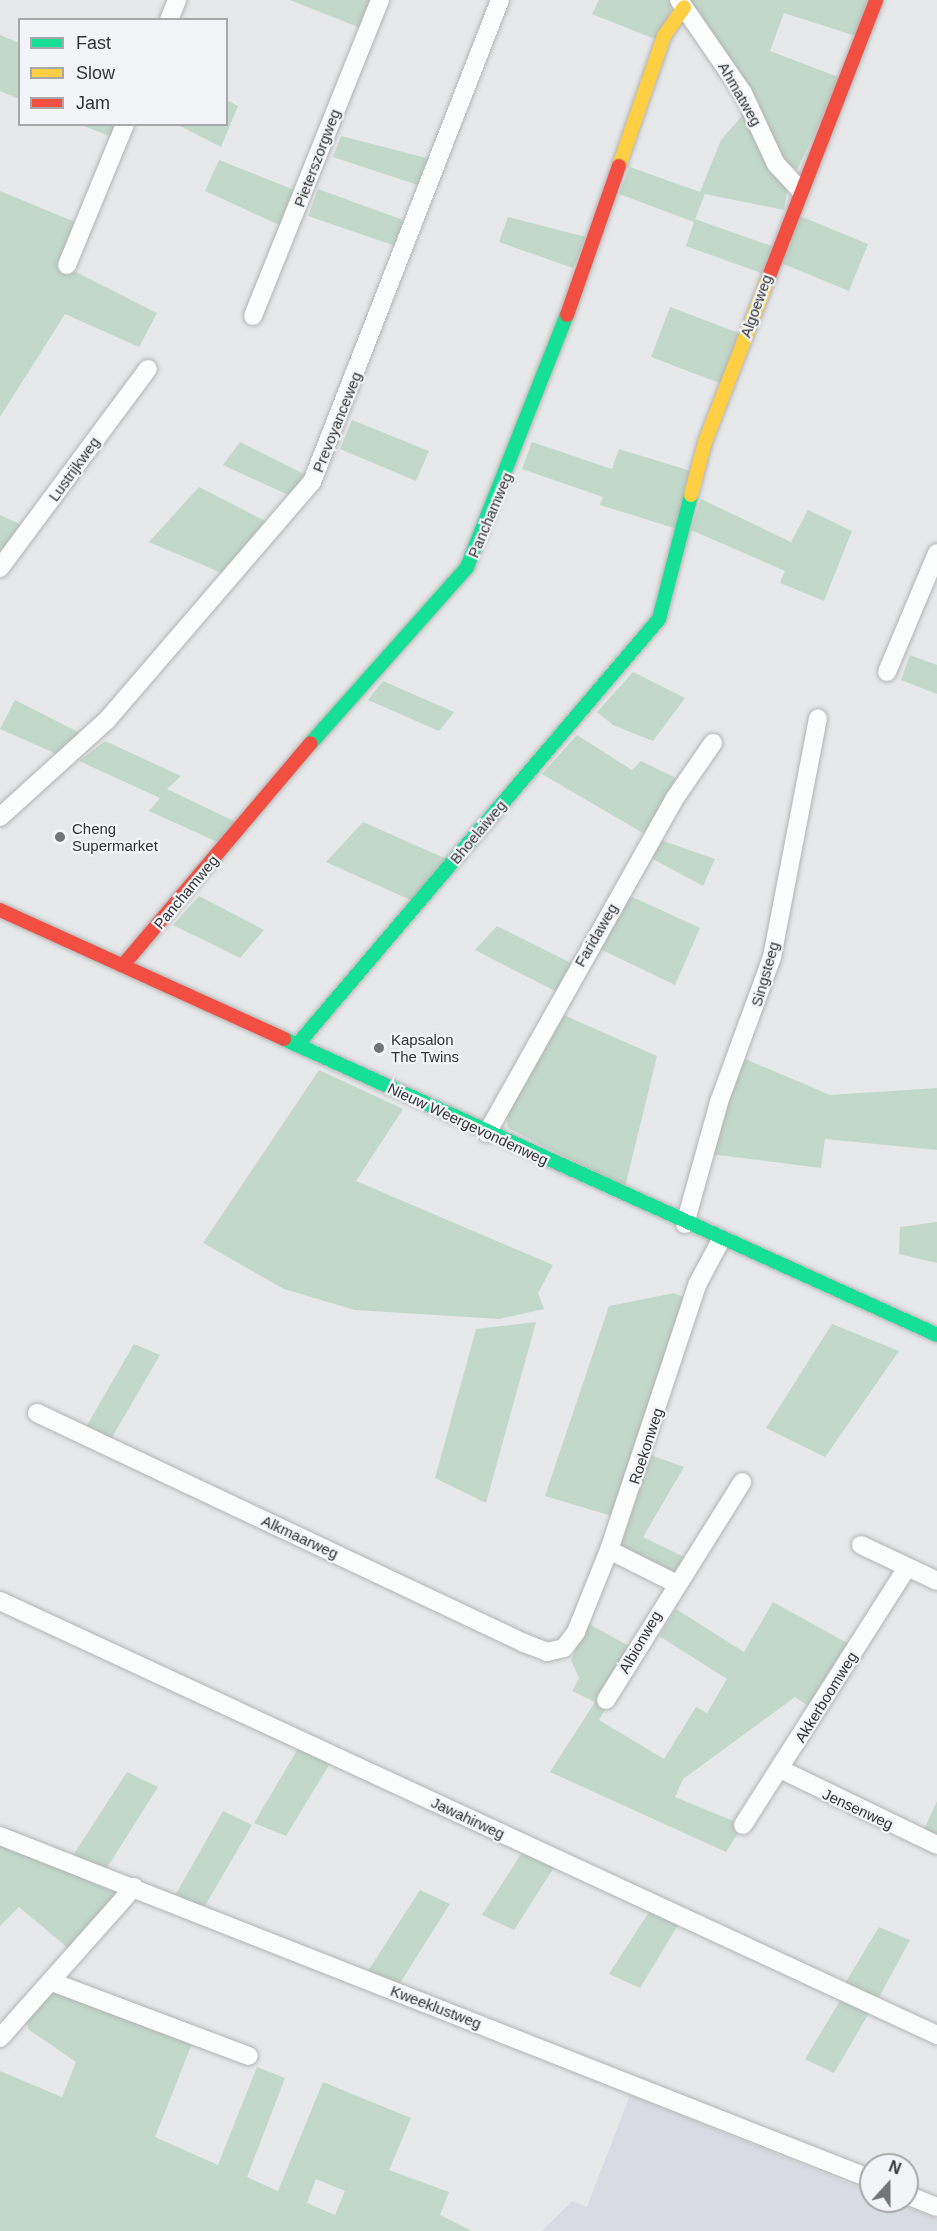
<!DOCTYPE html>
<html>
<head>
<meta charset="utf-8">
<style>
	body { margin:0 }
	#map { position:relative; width:937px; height:2231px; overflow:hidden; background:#e7e8e9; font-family:Helvetica,sans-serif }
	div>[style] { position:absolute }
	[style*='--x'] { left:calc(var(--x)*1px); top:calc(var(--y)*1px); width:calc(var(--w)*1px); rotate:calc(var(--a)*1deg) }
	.built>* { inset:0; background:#d8dbe1 }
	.green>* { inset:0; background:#c2d8ca }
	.roads { filter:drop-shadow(0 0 2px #b2b3b4) drop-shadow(0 0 2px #b2b3b4) }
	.street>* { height:18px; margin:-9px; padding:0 9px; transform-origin:9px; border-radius:9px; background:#fbfcfc }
	.fast>* { height:14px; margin:-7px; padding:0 7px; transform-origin:7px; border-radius:7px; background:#16e098 }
	.slow>* { height:14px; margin:-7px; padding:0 7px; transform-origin:7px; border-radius:7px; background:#ffcf43 }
	.jam>* { height:14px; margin:-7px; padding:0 7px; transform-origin:7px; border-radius:7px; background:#f24e42 }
	.dots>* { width:16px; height:16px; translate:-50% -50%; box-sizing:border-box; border:3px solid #f3f4f7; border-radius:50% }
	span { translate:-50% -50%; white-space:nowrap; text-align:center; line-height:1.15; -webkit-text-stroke:4.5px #f3f4f7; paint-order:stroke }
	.street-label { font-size:15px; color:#343536 }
	.poi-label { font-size:15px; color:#343536 }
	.left { translate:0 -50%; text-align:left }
	.legend { position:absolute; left:18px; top:18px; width:210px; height:108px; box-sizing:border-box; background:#f3f4f7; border:2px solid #a7a8aa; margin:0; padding:8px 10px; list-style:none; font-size:18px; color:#343536 }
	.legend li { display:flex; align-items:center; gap:12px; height:30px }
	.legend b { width:30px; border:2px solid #a7a8aa }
	.north { position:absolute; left:859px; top:2153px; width:60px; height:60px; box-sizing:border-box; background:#f3f4f7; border:2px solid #a7a8aa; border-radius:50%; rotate:21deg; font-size:16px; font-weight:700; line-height:24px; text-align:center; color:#343536 }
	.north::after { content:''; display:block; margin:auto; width:21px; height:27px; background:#737475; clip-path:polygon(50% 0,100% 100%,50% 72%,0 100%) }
</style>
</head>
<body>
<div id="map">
	<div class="built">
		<div style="clip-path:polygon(630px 2095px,871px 2192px,871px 2201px,892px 2201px,937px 2219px,937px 2231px,542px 2231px,572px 2201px,587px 2207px)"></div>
	</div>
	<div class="green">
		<div style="clip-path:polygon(290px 0,381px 0,368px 31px)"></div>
		<div style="clip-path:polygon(599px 0,674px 0,660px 41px,592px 14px)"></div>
		<div style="clip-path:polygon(689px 0,870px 0,856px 36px,784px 13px,770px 51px,841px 78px,797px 170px,785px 162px)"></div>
		<div style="clip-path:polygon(0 35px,19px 43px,19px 99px,0 91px)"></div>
		<div style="clip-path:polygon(227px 100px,238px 106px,221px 147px,178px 125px,226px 124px)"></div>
		<div style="clip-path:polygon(748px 109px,788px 187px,784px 210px,705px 194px,695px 219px,774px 247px,764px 274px,686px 246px,694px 222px,619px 194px,630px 167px,700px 192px,721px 140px)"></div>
		<div style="clip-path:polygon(81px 125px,120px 125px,115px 138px)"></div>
		<div style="clip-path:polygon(341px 136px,438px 161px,427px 188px,333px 157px)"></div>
		<div style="clip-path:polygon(219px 160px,302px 193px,286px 228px,205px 191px)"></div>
		<div style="clip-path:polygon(318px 189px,414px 224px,404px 249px,308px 216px)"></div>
		<div style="clip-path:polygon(0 191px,75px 222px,58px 263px,157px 313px,139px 347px,65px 314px,0 417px)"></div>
		<div style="clip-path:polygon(800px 216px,868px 244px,849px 291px,781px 263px)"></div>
		<div style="clip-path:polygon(508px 217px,586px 237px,573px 268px,499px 242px)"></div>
		<div style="clip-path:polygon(670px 307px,744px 335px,725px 385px,651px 357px)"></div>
		<div style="clip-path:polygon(352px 420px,429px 451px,416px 481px,340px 449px)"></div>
		<div style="clip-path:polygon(240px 442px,312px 478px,297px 499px,223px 465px)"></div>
		<div style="clip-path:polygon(532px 442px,612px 469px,619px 449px,694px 472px,677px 529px,600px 505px,603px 497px,522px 469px)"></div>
		<div style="clip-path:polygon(199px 487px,277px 527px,229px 576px,149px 542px)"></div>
		<div style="clip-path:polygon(701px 499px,791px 542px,808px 510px,852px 531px,824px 601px,780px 583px,785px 571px,691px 530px)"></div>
		<div style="clip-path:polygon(0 515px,26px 527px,5px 554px,0 552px)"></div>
		<div style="clip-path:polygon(910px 655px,937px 665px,937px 694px,901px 680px)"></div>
		<div style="clip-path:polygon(633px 672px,685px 698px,653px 741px,613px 725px,597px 712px)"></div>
		<div style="clip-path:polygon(383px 681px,454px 712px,439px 731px,368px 700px)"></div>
		<div style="clip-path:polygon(15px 700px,90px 738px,68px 759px,0 729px)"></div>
		<div style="clip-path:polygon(577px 735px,632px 770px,641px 761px,676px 778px,648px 836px,542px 774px)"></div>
		<div style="clip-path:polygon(105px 741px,181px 776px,167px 789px,242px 825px,224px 845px,149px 811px,160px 798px,79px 761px)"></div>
		<div style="clip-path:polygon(363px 822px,451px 861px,415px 902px,326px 862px)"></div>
		<div style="clip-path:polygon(661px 840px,715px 859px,703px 886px,651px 858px)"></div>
		<div style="clip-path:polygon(628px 895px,700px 928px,675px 985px,598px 948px)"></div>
		<div style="clip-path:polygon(199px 896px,264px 930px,240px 958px,173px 925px)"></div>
		<div style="clip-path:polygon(497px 926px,573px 964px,557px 992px,475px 950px)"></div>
		<div style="clip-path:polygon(559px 1013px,657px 1056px,625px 1187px,508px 1128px,506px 1114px)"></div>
		<div style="clip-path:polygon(743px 1058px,830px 1095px,937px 1088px,937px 1150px,825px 1139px,821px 1168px,710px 1154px)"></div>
		<div style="clip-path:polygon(319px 1070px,403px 1109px,356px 1181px,553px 1265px,538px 1293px,544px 1309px,499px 1319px,355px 1310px,284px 1289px,203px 1243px)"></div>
		<div style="clip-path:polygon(937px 1222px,937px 1263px,899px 1254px,900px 1227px)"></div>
		<div style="clip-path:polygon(674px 1293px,685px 1298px,615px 1517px,545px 1496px,609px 1306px)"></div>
		<div style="clip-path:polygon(536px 1322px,486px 1503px,435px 1478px,476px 1329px)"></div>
		<div style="clip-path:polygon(832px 1324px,899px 1351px,825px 1457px,766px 1428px)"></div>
		<div style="clip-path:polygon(134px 1344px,160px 1355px,111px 1439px,86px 1427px)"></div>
		<div style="clip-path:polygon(651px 1455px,684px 1467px,643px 1537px,684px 1557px,672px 1577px,621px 1545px)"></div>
		<div style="clip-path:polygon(773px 1602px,858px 1649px,819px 1713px,795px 1697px,683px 1779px,675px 1797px,743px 1825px,726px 1852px,550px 1772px,595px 1702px,572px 1691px,579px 1678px,571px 1660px,587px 1623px,640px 1652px,599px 1720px,664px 1759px,696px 1707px,707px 1713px,727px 1679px,659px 1636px,676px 1609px,744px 1652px)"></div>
		<div style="clip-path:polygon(299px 1747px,331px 1762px,286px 1836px,254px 1823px)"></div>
		<div style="clip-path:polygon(127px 1772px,158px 1787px,105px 1871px,72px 1857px)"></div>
		<div style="clip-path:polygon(937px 1801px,937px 1838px,923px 1832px)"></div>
		<div style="clip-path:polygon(223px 1811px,252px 1825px,202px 1911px,173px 1899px)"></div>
		<div style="clip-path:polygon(0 1842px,118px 1894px,74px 1953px,19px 1907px,0 1926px)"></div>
		<div style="clip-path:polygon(523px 1851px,555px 1866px,514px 1930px,482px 1915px)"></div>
		<div style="clip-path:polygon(420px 1890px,450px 1904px,400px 1983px,368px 1971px)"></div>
		<div style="clip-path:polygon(649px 1912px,678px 1925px,640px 1988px,609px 1974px)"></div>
		<div style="clip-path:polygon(879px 1927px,910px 1940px,877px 2001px,844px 1985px)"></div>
		<div style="clip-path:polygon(evenodd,54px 1988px,193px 2041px,155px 2137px,218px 2165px,257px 2067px,285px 2078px,247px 2177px,278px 2191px,323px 2082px,411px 2118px,389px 2170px,449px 2192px,440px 2215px,472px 2231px,0 2231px,0 2071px,62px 2097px,76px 2062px,28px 2029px,27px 2016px,54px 1988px,316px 2179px,345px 2191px,335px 2215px,307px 2203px,316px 2179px)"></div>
		<div style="clip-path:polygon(841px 1999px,869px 2013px,834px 2073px,805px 2059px)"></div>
	</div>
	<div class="roads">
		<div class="street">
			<div style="--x:679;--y:0;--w:113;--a:55.5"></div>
			<div style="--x:743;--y:93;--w:78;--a:65.1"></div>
			<div style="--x:776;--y:164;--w:34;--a:47"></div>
			<div style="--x:169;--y:20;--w:22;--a:-68"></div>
			<div style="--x:67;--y:265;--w:152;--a:-67.6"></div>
			<div style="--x:253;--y:316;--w:341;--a:-68.1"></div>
			<div style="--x:0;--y:568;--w:248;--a:-53.4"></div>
			<div style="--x:887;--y:672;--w:129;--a:-67.2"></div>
			<div style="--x:0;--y:817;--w:144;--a:-42.2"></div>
			<div style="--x:107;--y:720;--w:314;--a:-49.3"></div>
			<div style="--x:312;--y:482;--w:517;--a:-68.69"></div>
			<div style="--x:487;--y:1133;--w:384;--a:-60.7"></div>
			<div style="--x:675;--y:798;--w:67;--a:-55.4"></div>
			<div style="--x:685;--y:1224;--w:127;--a:-74.4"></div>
			<div style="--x:719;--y:1102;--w:154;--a:-69.9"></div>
			<div style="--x:772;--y:957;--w:243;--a:-79.1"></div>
			<div style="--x:37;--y:1413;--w:539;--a:25.28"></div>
			<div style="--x:524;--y:1643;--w:25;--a:21"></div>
			<div style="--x:547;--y:1652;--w:17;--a:-13"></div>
			<div style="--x:564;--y:1648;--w:20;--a:-53"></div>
			<div style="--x:576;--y:1632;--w:88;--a:-68.1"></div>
			<div style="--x:609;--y:1550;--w:281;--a:-71.6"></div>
			<div style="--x:698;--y:1283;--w:49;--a:-61.9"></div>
			<div style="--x:861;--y:1545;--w:84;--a:25.3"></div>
			<div style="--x:609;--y:1550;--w:74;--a:26.6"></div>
			<div style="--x:0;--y:1601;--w:1033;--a:24.85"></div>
			<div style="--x:606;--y:1700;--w:257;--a:-58"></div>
			<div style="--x:780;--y:1769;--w:174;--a:25.8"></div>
			<div style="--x:743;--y:1825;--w:305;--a:-57.5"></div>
			<div style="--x:0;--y:1836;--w:936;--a:21.49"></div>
			<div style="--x:52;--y:1982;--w:210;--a:20.6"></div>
			<div style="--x:0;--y:2038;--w:202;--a:-48.4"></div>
			<div style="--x:907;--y:2195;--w:32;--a:22"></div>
		</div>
		<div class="fast">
			<div style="--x:311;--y:743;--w:235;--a:-48.4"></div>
			<div style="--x:467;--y:567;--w:271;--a:-68.4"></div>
			<div style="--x:284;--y:1039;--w:717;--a:24.38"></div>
			<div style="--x:297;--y:1045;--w:559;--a:-49.64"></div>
			<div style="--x:659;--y:619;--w:128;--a:-75.5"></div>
		</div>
		<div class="slow">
			<div style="--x:619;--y:166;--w:138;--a:-70.9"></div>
			<div style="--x:664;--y:36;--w:35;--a:-55"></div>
			<div style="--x:691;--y:495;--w:55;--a:-75.2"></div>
			<div style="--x:705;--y:442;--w:175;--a:-68.9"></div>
		</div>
		<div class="jam">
			<div style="--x:768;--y:279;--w:299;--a:-68.8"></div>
			<div style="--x:567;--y:315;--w:158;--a:-70.8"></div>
			<div style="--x:0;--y:910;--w:312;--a:24.4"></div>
			<div style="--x:124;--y:964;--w:289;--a:-49.8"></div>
		</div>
	</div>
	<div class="dots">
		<div style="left:60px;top:837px;background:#737475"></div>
		<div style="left:379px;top:1048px;background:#737475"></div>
	</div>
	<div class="street-label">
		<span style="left:740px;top:94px;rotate:60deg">Ahmatweg</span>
		<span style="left:317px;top:158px;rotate:-69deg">Pieterszorgweg</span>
		<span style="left:756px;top:306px;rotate:-70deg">Algoeweg</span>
		<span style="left:337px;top:422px;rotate:-68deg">Prevoyanceweg</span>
		<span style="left:74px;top:469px;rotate:-54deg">Lustrijkweg</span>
		<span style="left:490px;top:515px;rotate:-67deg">Panchamweg</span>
		<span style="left:478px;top:832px;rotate:-50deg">Bhoelaiweg</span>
		<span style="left:186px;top:892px;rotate:-50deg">Panchamweg</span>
		<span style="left:596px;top:935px;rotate:-60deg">Faridaweg</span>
		<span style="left:765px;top:974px;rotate:-74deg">Singsteeg</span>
		<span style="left:468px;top:1124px;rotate:25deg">Nieuw Weergevondenweg</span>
		<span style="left:646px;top:1446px;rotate:-72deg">Roekonweg</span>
		<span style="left:300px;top:1537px;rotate:25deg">Alkmaarweg</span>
		<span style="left:640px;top:1642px;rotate:-60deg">Albionweg</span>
		<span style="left:826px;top:1697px;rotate:-58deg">Akkerboomweg</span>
		<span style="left:858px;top:1809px;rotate:25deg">Jensenweg</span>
		<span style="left:468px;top:1818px;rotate:25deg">Jawahirweg</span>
		<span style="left:436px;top:2007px;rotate:21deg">Kweeklustweg</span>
	</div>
	<div class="poi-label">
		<span class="left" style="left:72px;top:837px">Cheng<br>Supermarket</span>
		<span class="left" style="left:391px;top:1048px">Kapsalon<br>The Twins</span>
	</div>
	<ul class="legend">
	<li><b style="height:8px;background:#16e098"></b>Fast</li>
	<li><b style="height:8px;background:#ffcf43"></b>Slow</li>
	<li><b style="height:8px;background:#f24e42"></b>Jam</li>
	</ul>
	<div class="north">N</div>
</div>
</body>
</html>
